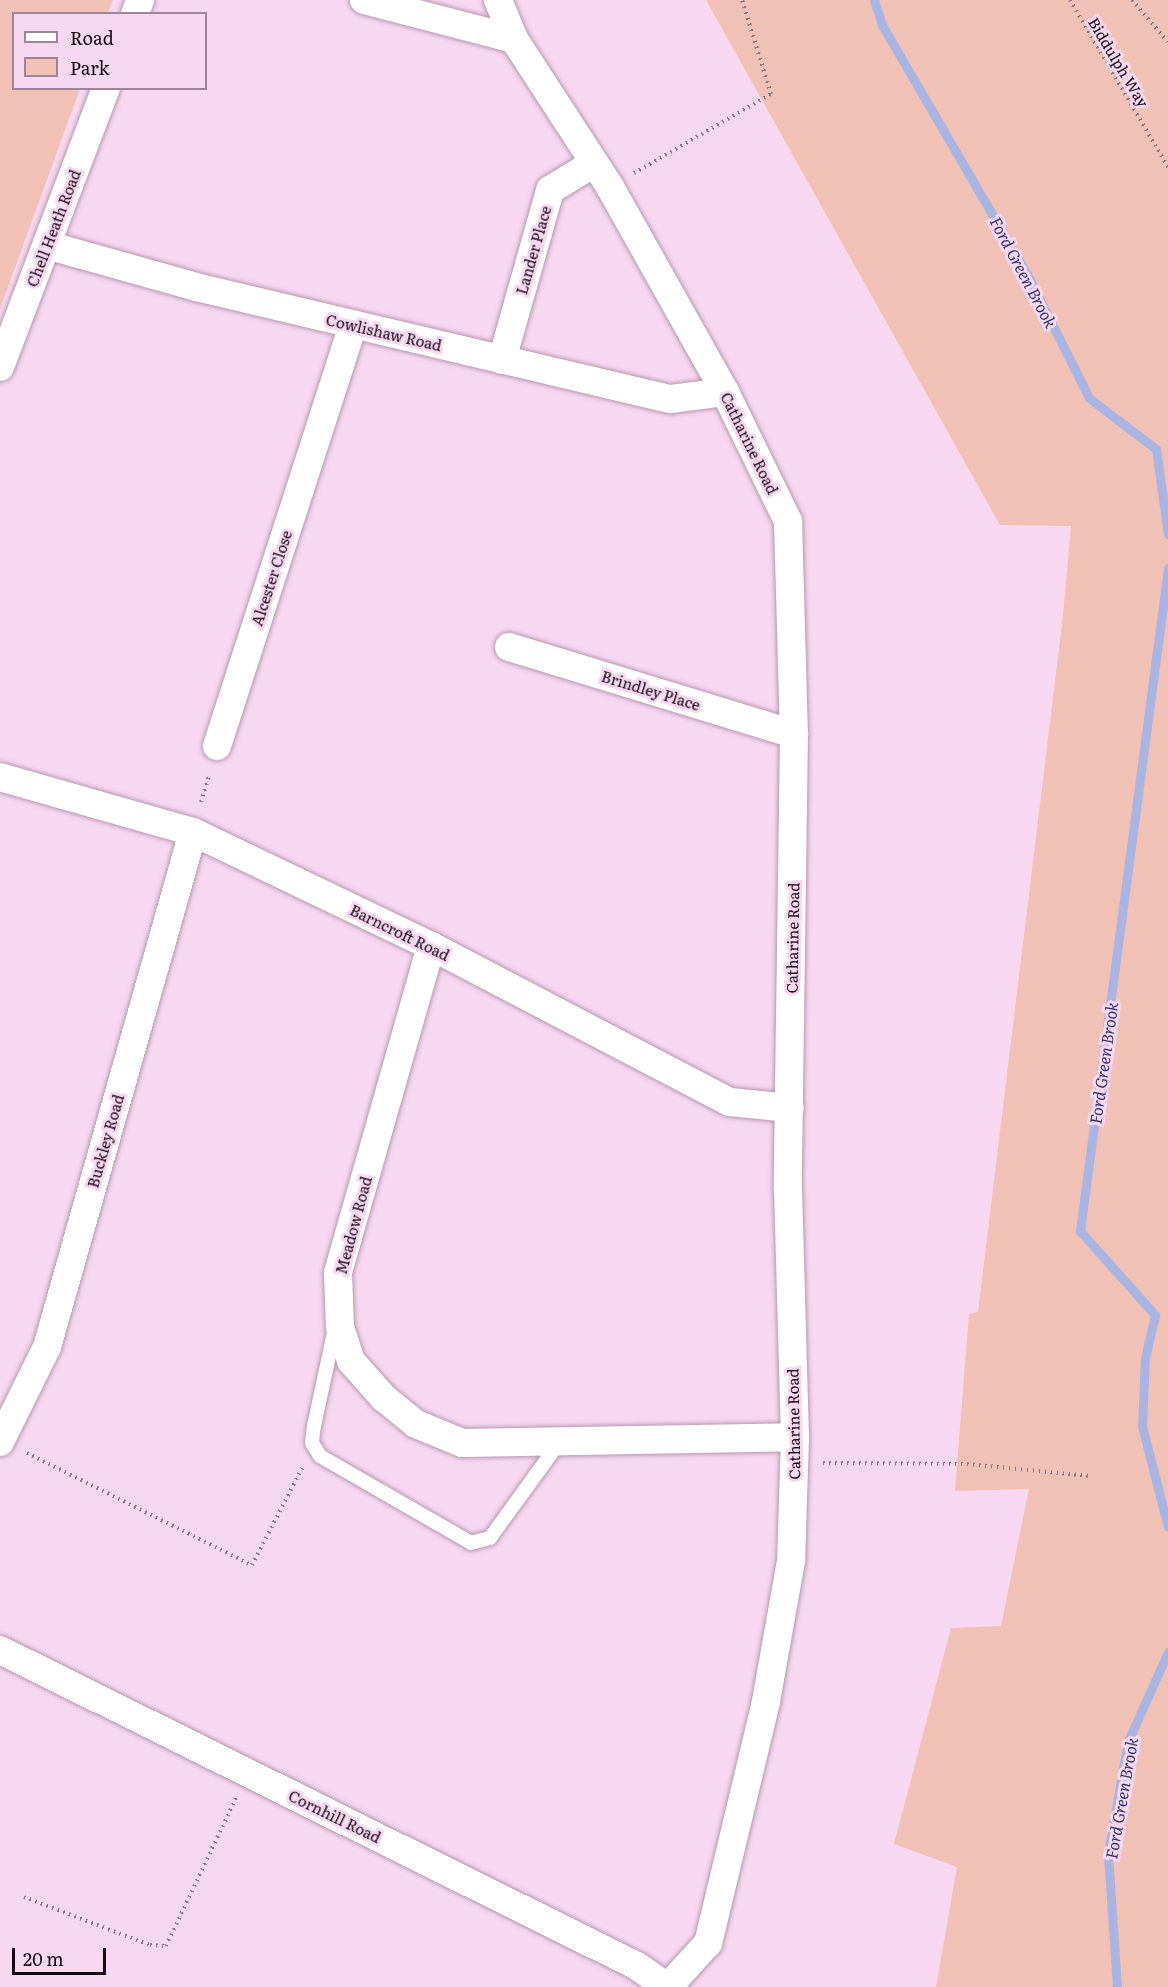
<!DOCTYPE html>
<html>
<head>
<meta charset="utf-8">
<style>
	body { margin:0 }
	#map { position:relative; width:1168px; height:1987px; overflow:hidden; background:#f8d7f0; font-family:Literata,serif }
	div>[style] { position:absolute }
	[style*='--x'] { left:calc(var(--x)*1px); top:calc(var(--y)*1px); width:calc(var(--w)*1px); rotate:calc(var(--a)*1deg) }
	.green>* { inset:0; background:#f0c1b4 }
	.stream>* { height:9px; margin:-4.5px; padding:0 4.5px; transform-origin:4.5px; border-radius:4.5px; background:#a8b4e2 }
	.path>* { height:4px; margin-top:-2px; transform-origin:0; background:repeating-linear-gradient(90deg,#8b7586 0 1.5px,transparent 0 6px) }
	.roads { filter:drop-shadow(0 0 2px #b798b0) drop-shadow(0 0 2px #b798b0) }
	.service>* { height:14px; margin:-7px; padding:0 7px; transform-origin:7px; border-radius:7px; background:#fff }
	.minor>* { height:28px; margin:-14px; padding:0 14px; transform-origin:14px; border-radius:14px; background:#fff }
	span { translate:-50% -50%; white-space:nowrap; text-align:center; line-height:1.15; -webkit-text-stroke:6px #f8d7f0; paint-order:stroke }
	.street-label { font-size:15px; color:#140912 }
	.water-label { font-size:16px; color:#2c366e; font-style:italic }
	.legend { position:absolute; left:12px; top:12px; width:195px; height:78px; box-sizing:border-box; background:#f8d7f0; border:2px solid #9d8597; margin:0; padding:8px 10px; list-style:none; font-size:18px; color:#140912 }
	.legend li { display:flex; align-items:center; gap:12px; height:30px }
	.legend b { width:30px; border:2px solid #9d8597 }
	.scale { position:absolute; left:12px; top:1948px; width:94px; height:27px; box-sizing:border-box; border:3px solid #140912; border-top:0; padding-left:8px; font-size:18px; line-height:21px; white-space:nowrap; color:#140912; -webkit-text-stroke:4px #f8d7f0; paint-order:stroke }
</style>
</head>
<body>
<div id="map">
	<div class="green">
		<div style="clip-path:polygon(0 0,113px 0,108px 13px,14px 14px,14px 88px,80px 89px,0 309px)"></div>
		<div style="clip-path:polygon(706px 0,1168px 0,1168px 1987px,936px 1987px,957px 1867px,894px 1844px,951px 1628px,1001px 1626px,1029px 1489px,955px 1491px,969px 1314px,978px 1312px,1063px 616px,1071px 526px,1000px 525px)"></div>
	</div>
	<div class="stream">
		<div style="--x:874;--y:0;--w:26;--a:72"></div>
		<div style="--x:882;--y:25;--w:288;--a:59.8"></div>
		<div style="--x:1027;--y:274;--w:139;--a:63.4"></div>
		<div style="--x:1089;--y:398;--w:84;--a:37.3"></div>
		<div style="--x:1156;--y:449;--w:86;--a:82"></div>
		<div style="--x:1168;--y:568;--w:669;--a:97.56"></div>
		<div style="--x:1080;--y:1231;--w:113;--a:48.2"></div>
		<div style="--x:1155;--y:1315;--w:44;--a:103.1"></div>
		<div style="--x:1145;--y:1358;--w:68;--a:92.5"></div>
		<div style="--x:1142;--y:1426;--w:104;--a:75.6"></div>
		<div style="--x:1117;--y:1987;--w:133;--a:-93.9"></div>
		<div style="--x:1108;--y:1854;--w:115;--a:-80"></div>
		<div style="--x:1128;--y:1741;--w:98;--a:-65.8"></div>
	</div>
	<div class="path">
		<div style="--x:1070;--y:0;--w:194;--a:59.6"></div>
		<div style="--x:1132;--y:0;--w:55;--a:49.4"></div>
		<div style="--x:634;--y:173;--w:158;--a:-30"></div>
		<div style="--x:771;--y:94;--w:98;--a:-107.1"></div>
		<div style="--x:201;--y:802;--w:28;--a:-73"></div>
		<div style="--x:27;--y:1453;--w:251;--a:26.5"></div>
		<div style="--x:252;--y:1565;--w:109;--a:-62.7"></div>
		<div style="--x:823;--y:1463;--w:144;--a:0.4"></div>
		<div style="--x:967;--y:1464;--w:124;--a:5.6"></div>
		<div style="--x:24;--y:1897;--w:135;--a:20.9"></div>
		<div style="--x:150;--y:1945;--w:16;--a:4"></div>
		<div style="--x:166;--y:1946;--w:164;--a:-64.7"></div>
	</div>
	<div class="roads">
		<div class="service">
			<div style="--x:335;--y:1328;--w:100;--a:102.1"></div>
			<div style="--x:314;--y:1426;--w:17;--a:97"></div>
			<div style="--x:312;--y:1443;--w:15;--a:58"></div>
			<div style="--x:320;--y:1456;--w:174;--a:29.9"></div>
			<div style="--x:471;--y:1543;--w:20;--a:-15"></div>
			<div style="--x:490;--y:1538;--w:116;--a:-54.1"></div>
		</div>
		<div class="minor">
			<div style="--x:364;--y:0;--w:155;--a:14.6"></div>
			<div style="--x:498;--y:0;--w:42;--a:67.7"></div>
			<div style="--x:514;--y:39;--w:176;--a:57"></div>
			<div style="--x:610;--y:187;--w:235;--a:60.7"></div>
			<div style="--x:725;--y:392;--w:144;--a:64"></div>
			<div style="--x:788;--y:521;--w:213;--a:88.4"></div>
			<div style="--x:794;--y:734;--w:454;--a:90.8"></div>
			<div style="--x:788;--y:1188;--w:249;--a:88.4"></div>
			<div style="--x:795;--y:1437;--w:124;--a:91.8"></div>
			<div style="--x:791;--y:1561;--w:143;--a:100.1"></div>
			<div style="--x:766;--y:1702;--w:248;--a:103.5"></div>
			<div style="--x:708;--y:1943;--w:59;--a:132.3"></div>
			<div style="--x:135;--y:14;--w:15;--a:-70"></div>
			<div style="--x:47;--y:245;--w:155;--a:15.7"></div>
			<div style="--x:196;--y:287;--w:488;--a:13.3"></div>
			<div style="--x:671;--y:399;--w:54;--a:-7.4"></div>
			<div style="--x:502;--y:360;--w:177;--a:-74.2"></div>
			<div style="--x:550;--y:190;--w:52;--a:-31.5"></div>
			<div style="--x:0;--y:367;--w:298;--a:-69.2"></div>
			<div style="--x:509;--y:647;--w:298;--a:17"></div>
			<div style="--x:217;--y:746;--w:442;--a:-72.1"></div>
			<div style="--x:0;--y:777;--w:201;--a:15.9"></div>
			<div style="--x:193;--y:832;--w:264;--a:25.6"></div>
			<div style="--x:431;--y:946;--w:337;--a:27.6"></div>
			<div style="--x:730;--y:1102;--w:60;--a:5.7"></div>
			<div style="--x:431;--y:946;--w:340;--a:105.9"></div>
			<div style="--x:338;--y:1273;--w:54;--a:87.9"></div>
			<div style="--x:340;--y:1327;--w:36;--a:72"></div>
			<div style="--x:351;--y:1361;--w:50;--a:48.3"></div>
			<div style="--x:384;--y:1398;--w:41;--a:39.1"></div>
			<div style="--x:416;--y:1424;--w:50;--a:22.4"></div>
			<div style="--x:462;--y:1443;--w:333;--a:-1"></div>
			<div style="--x:0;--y:1442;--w:106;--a:-63.7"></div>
			<div style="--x:47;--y:1347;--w:535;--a:-74.17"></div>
			<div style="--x:0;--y:1650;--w:711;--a:26.38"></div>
			<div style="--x:637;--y:1966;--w:37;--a:35"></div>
		</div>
	</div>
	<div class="street-label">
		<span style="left:1119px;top:62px;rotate:59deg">Biddulph Way</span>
		<span style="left:53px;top:228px;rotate:-69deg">Chell Heath Road</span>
		<span style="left:533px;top:250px;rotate:-74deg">Lander Place</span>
		<span style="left:384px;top:332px;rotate:13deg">Cowlishaw Road</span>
		<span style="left:750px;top:443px;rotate:64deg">Catharine Road</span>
		<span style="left:271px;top:578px;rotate:-72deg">Alcester Close</span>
		<span style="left:651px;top:690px;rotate:17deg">Brindley Place</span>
		<span style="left:400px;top:932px;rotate:26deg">Barncroft Road</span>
		<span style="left:792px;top:938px;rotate:-89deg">Catharine Road</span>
		<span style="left:105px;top:1141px;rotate:-74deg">Buckley Road</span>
		<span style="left:353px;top:1225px;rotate:-75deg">Meadow Road</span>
		<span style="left:793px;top:1424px;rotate:-91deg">Catharine Road</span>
		<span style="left:335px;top:1816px;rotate:26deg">Cornhill Road</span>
	</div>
	<div class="water-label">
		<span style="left:1024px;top:272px;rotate:62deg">Ford Green Brook</span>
		<span style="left:1103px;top:1063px;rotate:-82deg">Ford Green Brook</span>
		<span style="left:1121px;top:1798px;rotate:-80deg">Ford Green Brook</span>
	</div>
	<ul class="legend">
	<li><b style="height:8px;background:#fff"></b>Road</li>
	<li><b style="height:16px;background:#f0c1b4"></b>Park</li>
	</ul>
	<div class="scale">20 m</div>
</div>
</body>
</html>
